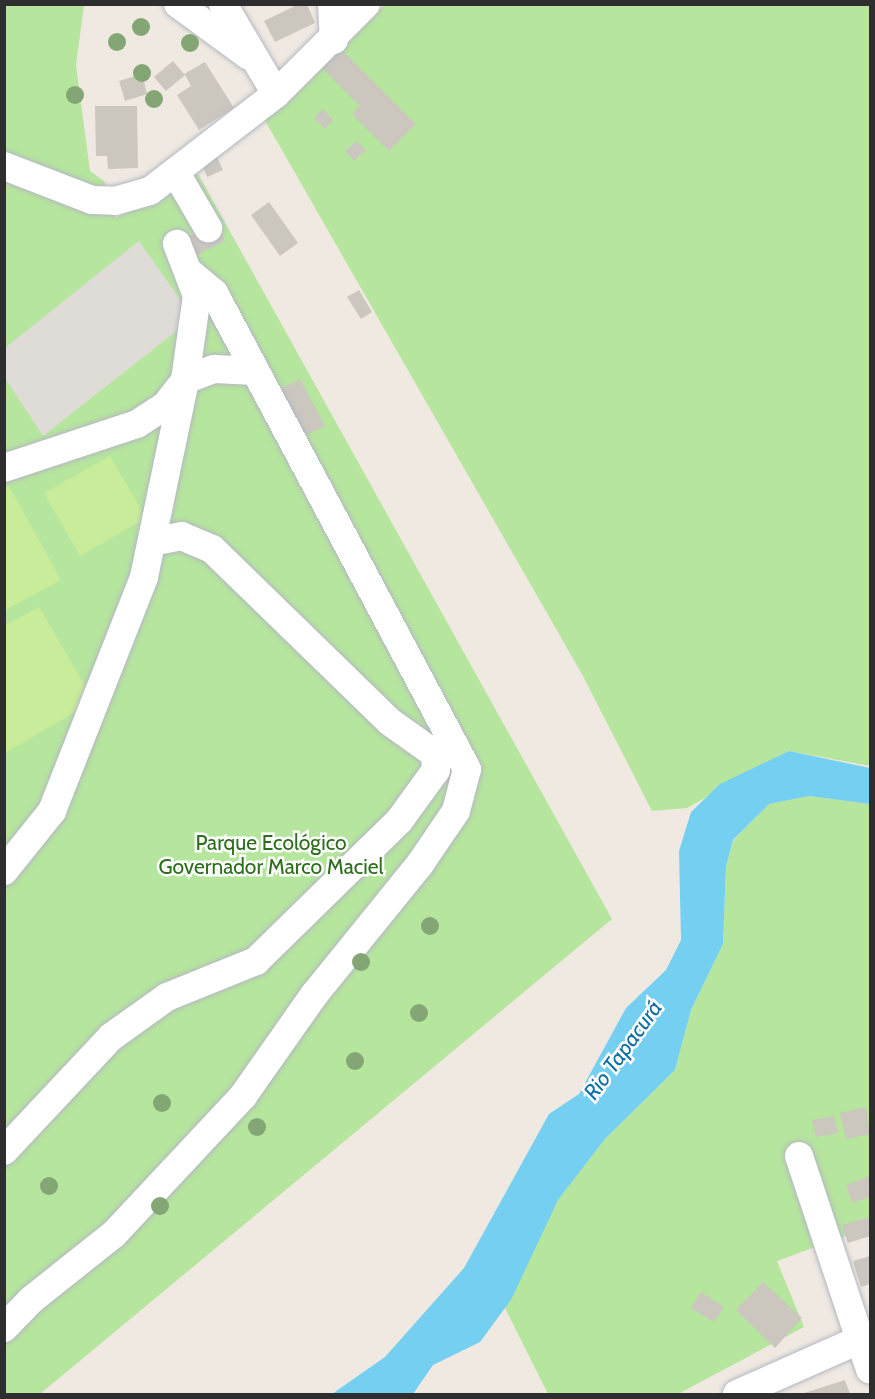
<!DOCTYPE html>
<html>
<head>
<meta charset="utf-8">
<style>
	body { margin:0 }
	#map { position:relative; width:875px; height:1399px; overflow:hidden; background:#efe9e1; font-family:Cabin,sans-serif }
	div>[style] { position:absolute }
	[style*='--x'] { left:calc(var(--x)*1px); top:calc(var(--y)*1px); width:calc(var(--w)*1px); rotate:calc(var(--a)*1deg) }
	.green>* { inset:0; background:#b6e59e }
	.pitch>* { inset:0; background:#c9ec9a }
	.plaza>* { inset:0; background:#dfdcd8 }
	.water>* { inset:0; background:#75cff0 }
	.building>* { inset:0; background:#cbc7bf }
	.roads { filter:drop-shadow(0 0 2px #b4b7c1) drop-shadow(0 0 2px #b4b7c1) }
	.minor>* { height:28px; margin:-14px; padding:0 14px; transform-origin:14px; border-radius:14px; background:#fff }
	.trees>* { width:18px; height:18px; margin:-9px; border-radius:50%; background:#84a574 }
	span { translate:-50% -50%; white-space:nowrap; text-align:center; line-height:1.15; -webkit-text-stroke:5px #fff; paint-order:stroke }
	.park-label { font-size:21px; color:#2c6e1b }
	.water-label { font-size:22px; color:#0d6fa3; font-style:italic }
	.frame { position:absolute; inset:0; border:6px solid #2e2e2e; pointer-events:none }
</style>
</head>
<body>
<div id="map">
	<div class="green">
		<div style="clip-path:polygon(5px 5px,84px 5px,76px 65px,90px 171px,105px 182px,116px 218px,198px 174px,612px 919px,40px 1394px,5px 1394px)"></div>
		<div style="clip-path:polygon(385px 5px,870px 5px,870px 766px,789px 751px,687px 808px,652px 811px,583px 676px,263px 117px)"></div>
		<div style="clip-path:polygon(809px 796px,870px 804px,870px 1227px,777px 1261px,804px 1327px,678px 1394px,548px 1394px,505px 1308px,558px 1200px,605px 1139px,675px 1070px,691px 1010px,723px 944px,726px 867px,733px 841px,768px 804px)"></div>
	</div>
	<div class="pitch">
		<div style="clip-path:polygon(110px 456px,146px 518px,80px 556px,44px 493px)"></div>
		<div style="clip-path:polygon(9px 486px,61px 580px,5px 610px,4px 488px)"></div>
		<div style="clip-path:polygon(39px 607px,94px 701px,5px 753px,4px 626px)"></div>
	</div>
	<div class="plaza">
		<div style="clip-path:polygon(139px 241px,193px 318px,43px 436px,5px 378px,5px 348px)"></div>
	</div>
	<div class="water">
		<div style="clip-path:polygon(789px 751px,870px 768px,870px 804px,809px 796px,769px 804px,733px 840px,726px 867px,723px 944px,691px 1010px,675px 1070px,605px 1139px,558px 1200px,511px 1300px,480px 1342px,433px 1365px,413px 1394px,332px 1394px,385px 1357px,464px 1268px,549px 1114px,579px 1094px,626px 1008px,666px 970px,681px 940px,679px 851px,691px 812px,720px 784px)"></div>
	</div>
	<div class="building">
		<div style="clip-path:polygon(299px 4px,307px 4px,315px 23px,275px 42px,264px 21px)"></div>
		<div style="clip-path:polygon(339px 47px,416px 124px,389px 151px,352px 114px,360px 106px,320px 66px)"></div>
		<div style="clip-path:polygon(173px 61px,184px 74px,205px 62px,234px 108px,199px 130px,177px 95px,191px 86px,185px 75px,166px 91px,154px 77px)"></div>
		<div style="clip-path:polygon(142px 74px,147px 94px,125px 101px,119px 81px)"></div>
		<div style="clip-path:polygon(95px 106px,137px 106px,138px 168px,108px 169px,107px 156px,96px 156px)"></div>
		<div style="clip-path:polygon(323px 109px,333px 120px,325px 129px,314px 118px)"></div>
		<div style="clip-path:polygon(357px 141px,366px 150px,354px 161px,345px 151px)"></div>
		<div style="clip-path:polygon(217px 157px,223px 170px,207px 177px,202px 163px)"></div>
		<div style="clip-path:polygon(269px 202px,298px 243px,280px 256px,251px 215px)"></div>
		<div style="clip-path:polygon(216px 223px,225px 241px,177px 265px,168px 248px)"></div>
		<div style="clip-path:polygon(359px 290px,372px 312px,361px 319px,347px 297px)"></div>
		<div style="clip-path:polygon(300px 379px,325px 426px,299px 439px,274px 392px)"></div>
		<div style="clip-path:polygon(866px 1107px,870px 1134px,846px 1139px,840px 1113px)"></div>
		<div style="clip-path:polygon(834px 1116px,838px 1133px,816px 1137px,812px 1120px)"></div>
		<div style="clip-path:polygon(870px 1176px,870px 1197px,852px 1203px,846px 1185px)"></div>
		<div style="clip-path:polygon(870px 1217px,870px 1236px,848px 1243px,842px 1225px)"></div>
		<div style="clip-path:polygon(870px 1256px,870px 1284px,861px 1287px,853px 1261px)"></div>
		<div style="clip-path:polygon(763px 1282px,802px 1318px,775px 1348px,736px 1310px)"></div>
		<div style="clip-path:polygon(701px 1292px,724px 1307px,714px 1322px,691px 1308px)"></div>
		<div style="clip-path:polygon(845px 1380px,850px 1394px,801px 1394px)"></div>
	</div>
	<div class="roads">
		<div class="minor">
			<div style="--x:178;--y:4;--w:88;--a:36.2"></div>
			<div style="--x:223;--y:4;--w:104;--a:59.5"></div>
			<div style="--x:332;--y:4;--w:36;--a:87"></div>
			<div style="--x:4;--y:166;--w:94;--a:21.1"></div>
			<div style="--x:92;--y:200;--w:23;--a:2"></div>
			<div style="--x:115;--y:201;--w:36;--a:-16"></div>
			<div style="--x:150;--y:191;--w:159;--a:-37.6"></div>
			<div style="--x:276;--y:94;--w:127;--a:-45"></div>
			<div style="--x:176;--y:173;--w:64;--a:59.8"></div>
			<div style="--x:4;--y:468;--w:140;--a:-18.3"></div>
			<div style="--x:137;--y:424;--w:33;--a:-33"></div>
			<div style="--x:165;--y:406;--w:33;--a:-52"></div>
			<div style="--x:185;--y:380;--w:85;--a:-81.9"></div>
			<div style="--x:197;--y:296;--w:56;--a:-111"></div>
			<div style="--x:4;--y:871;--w:77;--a:-51.3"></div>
			<div style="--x:52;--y:811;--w:251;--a:-68.5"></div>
			<div style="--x:144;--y:577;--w:201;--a:-78.2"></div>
			<div style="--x:185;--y:380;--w:31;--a:-21"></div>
			<div style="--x:214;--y:369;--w:41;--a:2.8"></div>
			<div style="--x:4;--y:1151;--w:156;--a:-46.8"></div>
			<div style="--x:111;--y:1037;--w:69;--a:-35.5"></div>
			<div style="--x:167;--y:997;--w:96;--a:-22"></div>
			<div style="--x:256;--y:961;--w:200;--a:-44.4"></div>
			<div style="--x:399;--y:821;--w:63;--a:-54"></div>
			<div style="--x:436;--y:770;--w:16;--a:-94"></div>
			<div style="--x:435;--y:754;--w:55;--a:-144.6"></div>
			<div style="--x:390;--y:722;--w:248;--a:-135.8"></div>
			<div style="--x:212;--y:549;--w:33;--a:-157"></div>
			<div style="--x:182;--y:536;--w:31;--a:169"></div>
			<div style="--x:799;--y:1156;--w:225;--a:71.6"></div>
			<div style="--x:4;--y:1328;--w:39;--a:-46"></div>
			<div style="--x:31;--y:1300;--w:106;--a:-38.5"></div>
			<div style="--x:114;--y:1234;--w:189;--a:-46.9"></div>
			<div style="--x:243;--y:1096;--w:123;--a:-54.9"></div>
			<div style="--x:314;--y:995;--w:169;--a:-51"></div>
			<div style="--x:420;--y:864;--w:64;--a:-55.8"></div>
			<div style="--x:456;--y:811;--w:43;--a:-75.3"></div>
			<div style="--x:467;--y:769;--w:539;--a:-117.99"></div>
			<div style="--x:214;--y:293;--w:30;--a:-140"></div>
			<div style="--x:737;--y:1394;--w:136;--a:-23.9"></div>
		</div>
	</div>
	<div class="trees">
		<div style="left:141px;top:27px"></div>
		<div style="left:117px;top:42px"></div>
		<div style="left:190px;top:43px"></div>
		<div style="left:142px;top:73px"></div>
		<div style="left:75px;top:95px"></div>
		<div style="left:154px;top:99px"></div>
		<div style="left:430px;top:926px"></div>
		<div style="left:361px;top:962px"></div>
		<div style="left:419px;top:1013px"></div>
		<div style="left:355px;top:1061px"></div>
		<div style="left:162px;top:1103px"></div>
		<div style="left:257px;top:1127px"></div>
		<div style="left:49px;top:1186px"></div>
		<div style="left:160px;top:1206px"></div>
	</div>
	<div class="park-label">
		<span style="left:271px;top:855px">Parque Ecológico<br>Governador Marco Maciel</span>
	</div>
	<div class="water-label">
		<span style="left:623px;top:1050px;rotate:-54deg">Rio Tapacurá</span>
	</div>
	<div class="frame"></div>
</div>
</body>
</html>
